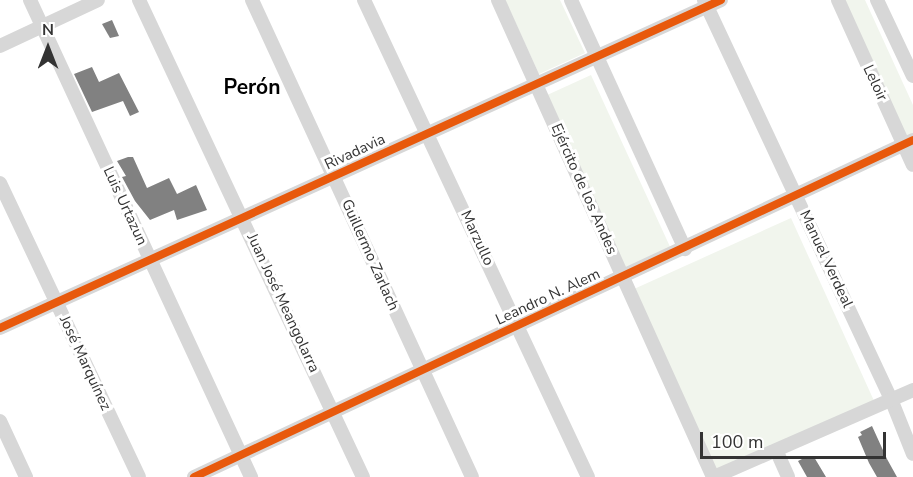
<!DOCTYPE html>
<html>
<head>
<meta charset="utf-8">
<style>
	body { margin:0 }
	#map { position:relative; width:913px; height:477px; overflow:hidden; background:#fff; font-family:"Nunito Sans",sans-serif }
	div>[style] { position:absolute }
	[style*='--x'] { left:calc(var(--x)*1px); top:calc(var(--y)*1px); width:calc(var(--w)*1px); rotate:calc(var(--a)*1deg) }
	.green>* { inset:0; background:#f1f5ed }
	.building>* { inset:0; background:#818181 }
	.minor>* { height:14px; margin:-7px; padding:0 7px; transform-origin:7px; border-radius:7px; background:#d7d7d7 }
	.cycleway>* { height:8px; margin:-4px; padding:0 4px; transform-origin:4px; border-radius:4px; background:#e8590c }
	span { translate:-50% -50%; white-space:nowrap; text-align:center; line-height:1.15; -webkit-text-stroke:6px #fff; paint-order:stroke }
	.street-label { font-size:15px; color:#333 }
	.district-label { font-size:21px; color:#000; font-weight:700 }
	.north { position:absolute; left:18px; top:18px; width:60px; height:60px; -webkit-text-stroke:4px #fff; paint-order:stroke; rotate:0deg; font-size:16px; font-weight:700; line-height:24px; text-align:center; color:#333 }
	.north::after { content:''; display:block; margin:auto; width:21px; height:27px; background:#333; clip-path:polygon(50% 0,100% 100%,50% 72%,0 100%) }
	.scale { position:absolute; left:700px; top:432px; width:186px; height:27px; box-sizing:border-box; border:3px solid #333; border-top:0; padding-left:8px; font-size:18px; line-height:21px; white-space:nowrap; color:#333; -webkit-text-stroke:4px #fff; paint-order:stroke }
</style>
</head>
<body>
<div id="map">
	<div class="green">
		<div style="clip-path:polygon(505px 0,560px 0,585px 53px,539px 74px)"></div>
		<div style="clip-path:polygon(842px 0,865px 0,913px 105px,913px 135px,906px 139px)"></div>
		<div style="clip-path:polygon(591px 75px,672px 251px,626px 272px,545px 96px)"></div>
		<div style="clip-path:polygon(791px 218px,875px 403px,718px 473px,634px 289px)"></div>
	</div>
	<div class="building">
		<div style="clip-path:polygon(112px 20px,119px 36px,110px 38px,102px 24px)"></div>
		<div style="clip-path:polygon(92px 67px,99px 82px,119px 73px,139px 112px,130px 116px,123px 101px,92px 112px,74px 74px)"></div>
		<div style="clip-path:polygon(128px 157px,133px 157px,147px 188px,169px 178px,177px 194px,196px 185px,207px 210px,177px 220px,174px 210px,150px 220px,135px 201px,122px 177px,126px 176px,117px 161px)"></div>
		<div style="clip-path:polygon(872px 426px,887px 459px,897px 477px,877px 477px,869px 463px,858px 437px,862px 435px,860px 432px)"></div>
		<div style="clip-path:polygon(808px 456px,810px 459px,814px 457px,826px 477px,807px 477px,798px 461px)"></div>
	</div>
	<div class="minor">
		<div style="--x:30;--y:0;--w:526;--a:65.14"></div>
		<div style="--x:139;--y:0;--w:527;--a:64.85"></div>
		<div style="--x:252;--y:0;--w:525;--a:65.24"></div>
		<div style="--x:364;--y:0;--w:527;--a:64.85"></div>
		<div style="--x:498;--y:0;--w:523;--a:65.74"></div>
		<div style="--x:571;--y:0;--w:274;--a:65.4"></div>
		<div style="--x:704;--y:0;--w:441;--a:64.9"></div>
		<div style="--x:891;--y:399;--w:59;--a:68.2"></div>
		<div style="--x:838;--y:0;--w:181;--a:65.6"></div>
		<div style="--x:877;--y:0;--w:84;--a:64.7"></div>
		<div style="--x:0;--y:46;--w:108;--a:-25.1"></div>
		<div style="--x:0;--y:183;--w:325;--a:64.7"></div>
		<div style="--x:0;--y:328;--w:792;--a:-24.46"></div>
		<div style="--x:0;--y:421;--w:62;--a:65.1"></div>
		<div style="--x:777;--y:452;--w:27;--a:66"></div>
		<div style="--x:194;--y:477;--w:794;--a:-25.11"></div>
		<div style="--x:714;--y:477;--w:217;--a:-23.6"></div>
	</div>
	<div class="cycleway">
		<div style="--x:0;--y:328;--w:792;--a:-24.46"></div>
		<div style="--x:194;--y:477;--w:794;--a:-25.11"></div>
	</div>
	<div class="street-label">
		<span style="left:875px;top:83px;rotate:65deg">Leloir</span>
		<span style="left:355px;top:152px;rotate:-25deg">Rivadavia</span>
		<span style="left:584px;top:189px;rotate:66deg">Ejército de los Andes</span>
		<span style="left:125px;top:206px;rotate:65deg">Luis Urtazun</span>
		<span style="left:477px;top:238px;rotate:65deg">Marzullo</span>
		<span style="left:370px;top:255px;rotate:66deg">Guillermo Zarlach</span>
		<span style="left:826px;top:259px;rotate:65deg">Manuel Verdeal</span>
		<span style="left:548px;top:297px;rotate:-25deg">Leandro N. Alem</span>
		<span style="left:283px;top:303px;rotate:65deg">Juan José Meangolarra</span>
		<span style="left:85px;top:363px;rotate:65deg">José Marquínez</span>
	</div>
	<div class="district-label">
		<span style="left:252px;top:87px">Perón</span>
	</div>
	<div class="north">N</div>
	<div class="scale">100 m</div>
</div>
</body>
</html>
